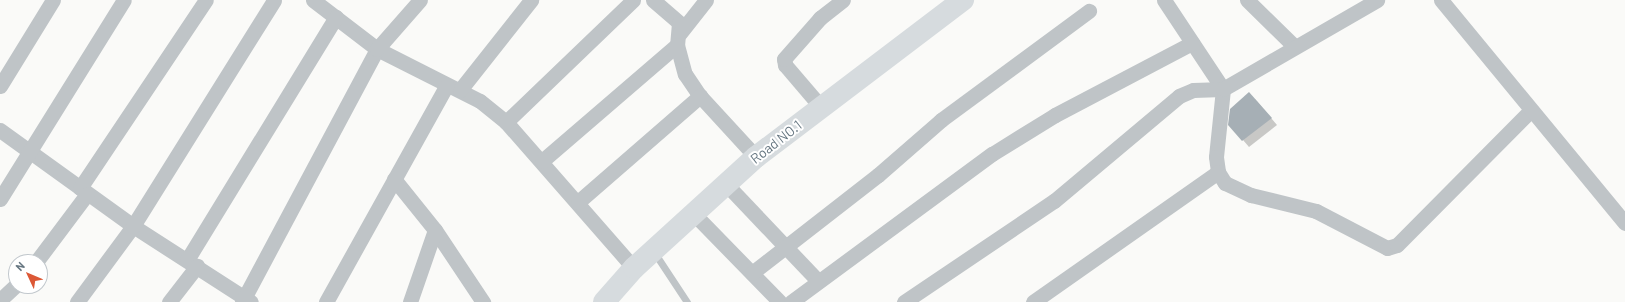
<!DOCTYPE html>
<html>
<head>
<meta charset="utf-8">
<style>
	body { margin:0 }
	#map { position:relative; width:1625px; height:302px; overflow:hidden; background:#fafaf8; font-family:Barlow,sans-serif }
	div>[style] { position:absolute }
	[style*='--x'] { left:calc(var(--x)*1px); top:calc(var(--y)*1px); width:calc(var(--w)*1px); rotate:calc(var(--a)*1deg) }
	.shadow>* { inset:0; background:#0003 }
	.building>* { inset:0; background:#a6afb5 }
	.lane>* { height:7px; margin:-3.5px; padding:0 3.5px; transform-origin:3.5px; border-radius:3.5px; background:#bfc4c7 }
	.street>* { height:15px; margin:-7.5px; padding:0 7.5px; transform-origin:7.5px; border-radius:7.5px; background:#bfc4c7 }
	.highway>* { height:22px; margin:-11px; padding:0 11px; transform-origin:11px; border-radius:11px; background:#d6dbde }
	span { translate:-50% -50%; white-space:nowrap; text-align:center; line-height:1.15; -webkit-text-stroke:4px #fff; paint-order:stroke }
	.street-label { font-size:14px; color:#667681 }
	.north { position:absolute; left:8px; top:254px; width:40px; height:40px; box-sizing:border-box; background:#fff; border:1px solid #c2c8cd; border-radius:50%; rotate:314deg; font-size:11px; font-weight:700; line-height:16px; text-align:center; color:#667681 }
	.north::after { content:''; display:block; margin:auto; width:14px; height:18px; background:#dc5836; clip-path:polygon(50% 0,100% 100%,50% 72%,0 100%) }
</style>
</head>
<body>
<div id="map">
	<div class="shadow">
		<div style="clip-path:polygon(1255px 99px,1277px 125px,1249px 147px,1243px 140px)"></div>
	</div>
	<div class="building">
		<div style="clip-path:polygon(1249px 92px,1272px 118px,1242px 141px,1228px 125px,1230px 109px)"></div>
	</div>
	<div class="lane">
		<div style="--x:654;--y:252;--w:60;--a:56.6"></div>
	</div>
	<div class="street">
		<div style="--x:313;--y:0;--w:81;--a:37.4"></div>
		<div style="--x:377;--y:49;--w:115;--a:26.8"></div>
		<div style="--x:480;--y:101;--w:33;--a:39"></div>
		<div style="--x:506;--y:122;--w:194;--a:48.8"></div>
		<div style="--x:653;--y:0;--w:35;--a:41"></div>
		<div style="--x:679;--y:23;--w:22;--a:95"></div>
		<div style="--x:677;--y:45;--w:30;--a:75"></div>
		<div style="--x:685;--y:74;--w:27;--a:56"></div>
		<div style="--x:700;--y:96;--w:83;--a:47.4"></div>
		<div style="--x:1164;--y:0;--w:107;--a:56.5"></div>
		<div style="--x:1223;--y:89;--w:68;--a:95.9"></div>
		<div style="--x:1216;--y:157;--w:15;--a:82"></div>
		<div style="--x:1218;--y:172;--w:13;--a:58"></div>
		<div style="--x:1225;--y:183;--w:29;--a:25"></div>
		<div style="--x:1251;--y:195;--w:67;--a:13.8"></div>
		<div style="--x:1316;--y:211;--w:80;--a:27.5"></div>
		<div style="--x:1387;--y:248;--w:10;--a:-17"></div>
		<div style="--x:1397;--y:245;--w:189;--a:-45.2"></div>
		<div style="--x:1247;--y:0;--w:66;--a:44.4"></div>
		<div style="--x:1441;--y:0;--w:289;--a:50.5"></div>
		<div style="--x:680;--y:33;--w:42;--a:-51.8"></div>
		<div style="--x:0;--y:86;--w:101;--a:-58.4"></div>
		<div style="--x:460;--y:90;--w:115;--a:-51.7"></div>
		<div style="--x:821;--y:107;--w:55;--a:-130.6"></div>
		<div style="--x:785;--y:65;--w:6;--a:-99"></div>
		<div style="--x:784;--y:59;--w:55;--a:-48.7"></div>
		<div style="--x:820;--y:18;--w:29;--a:-38"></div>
		<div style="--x:506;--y:122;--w:176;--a:-43.8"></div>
		<div style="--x:0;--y:130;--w:164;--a:35.8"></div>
		<div style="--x:133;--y:226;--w:140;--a:32.8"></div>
		<div style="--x:542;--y:161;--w:178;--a:-40.7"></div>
		<div style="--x:394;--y:179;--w:65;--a:51.2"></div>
		<div style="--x:435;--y:230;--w:87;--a:56.3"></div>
		<div style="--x:726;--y:184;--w:134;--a:46.5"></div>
		<div style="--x:80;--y:188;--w:226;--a:-56.2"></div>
		<div style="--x:0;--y:199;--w:234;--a:-58.1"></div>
		<div style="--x:578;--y:202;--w:162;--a:-41"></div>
		<div style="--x:693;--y:213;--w:124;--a:45.7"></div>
		<div style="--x:187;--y:260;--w:285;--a:-58.5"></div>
		<div style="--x:36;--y:262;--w:85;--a:-53.1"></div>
		<div style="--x:752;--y:273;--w:160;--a:-37.9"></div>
		<div style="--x:878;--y:175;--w:84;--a:-41.1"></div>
		<div style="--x:941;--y:120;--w:184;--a:-36.4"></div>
		<div style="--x:0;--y:300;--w:22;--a:-43"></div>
		<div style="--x:77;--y:302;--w:94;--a:-53.6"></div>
		<div style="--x:133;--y:226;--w:266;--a:-58"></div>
		<div style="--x:169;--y:302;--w:46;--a:-52.1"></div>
		<div style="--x:242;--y:302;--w:287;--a:-61.9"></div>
		<div style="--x:377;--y:49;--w:65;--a:-48.7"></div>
		<div style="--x:326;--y:302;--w:248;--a:-60.9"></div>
		<div style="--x:410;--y:302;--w:76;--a:-70.9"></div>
		<div style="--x:791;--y:302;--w:250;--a:-36.4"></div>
		<div style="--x:992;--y:154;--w:74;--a:-31.8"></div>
		<div style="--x:1055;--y:115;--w:155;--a:-27.7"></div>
		<div style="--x:904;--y:302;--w:181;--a:-34"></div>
		<div style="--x:1054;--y:201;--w:163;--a:-40"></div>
		<div style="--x:1179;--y:96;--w:15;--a:-23"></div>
		<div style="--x:1193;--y:90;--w:30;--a:-2"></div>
		<div style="--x:1223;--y:89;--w:178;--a:-30"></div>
		<div style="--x:1033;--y:302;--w:226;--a:-35.1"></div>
	</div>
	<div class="highway">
		<div style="--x:604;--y:302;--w:45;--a:-48.6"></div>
		<div style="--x:634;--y:268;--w:165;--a:-42.3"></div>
		<div style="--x:756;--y:157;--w:260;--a:-37.2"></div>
	</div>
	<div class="street-label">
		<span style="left:776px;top:142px;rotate:-38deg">Road NO.1</span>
	</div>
	<div class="north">N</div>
</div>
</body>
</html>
